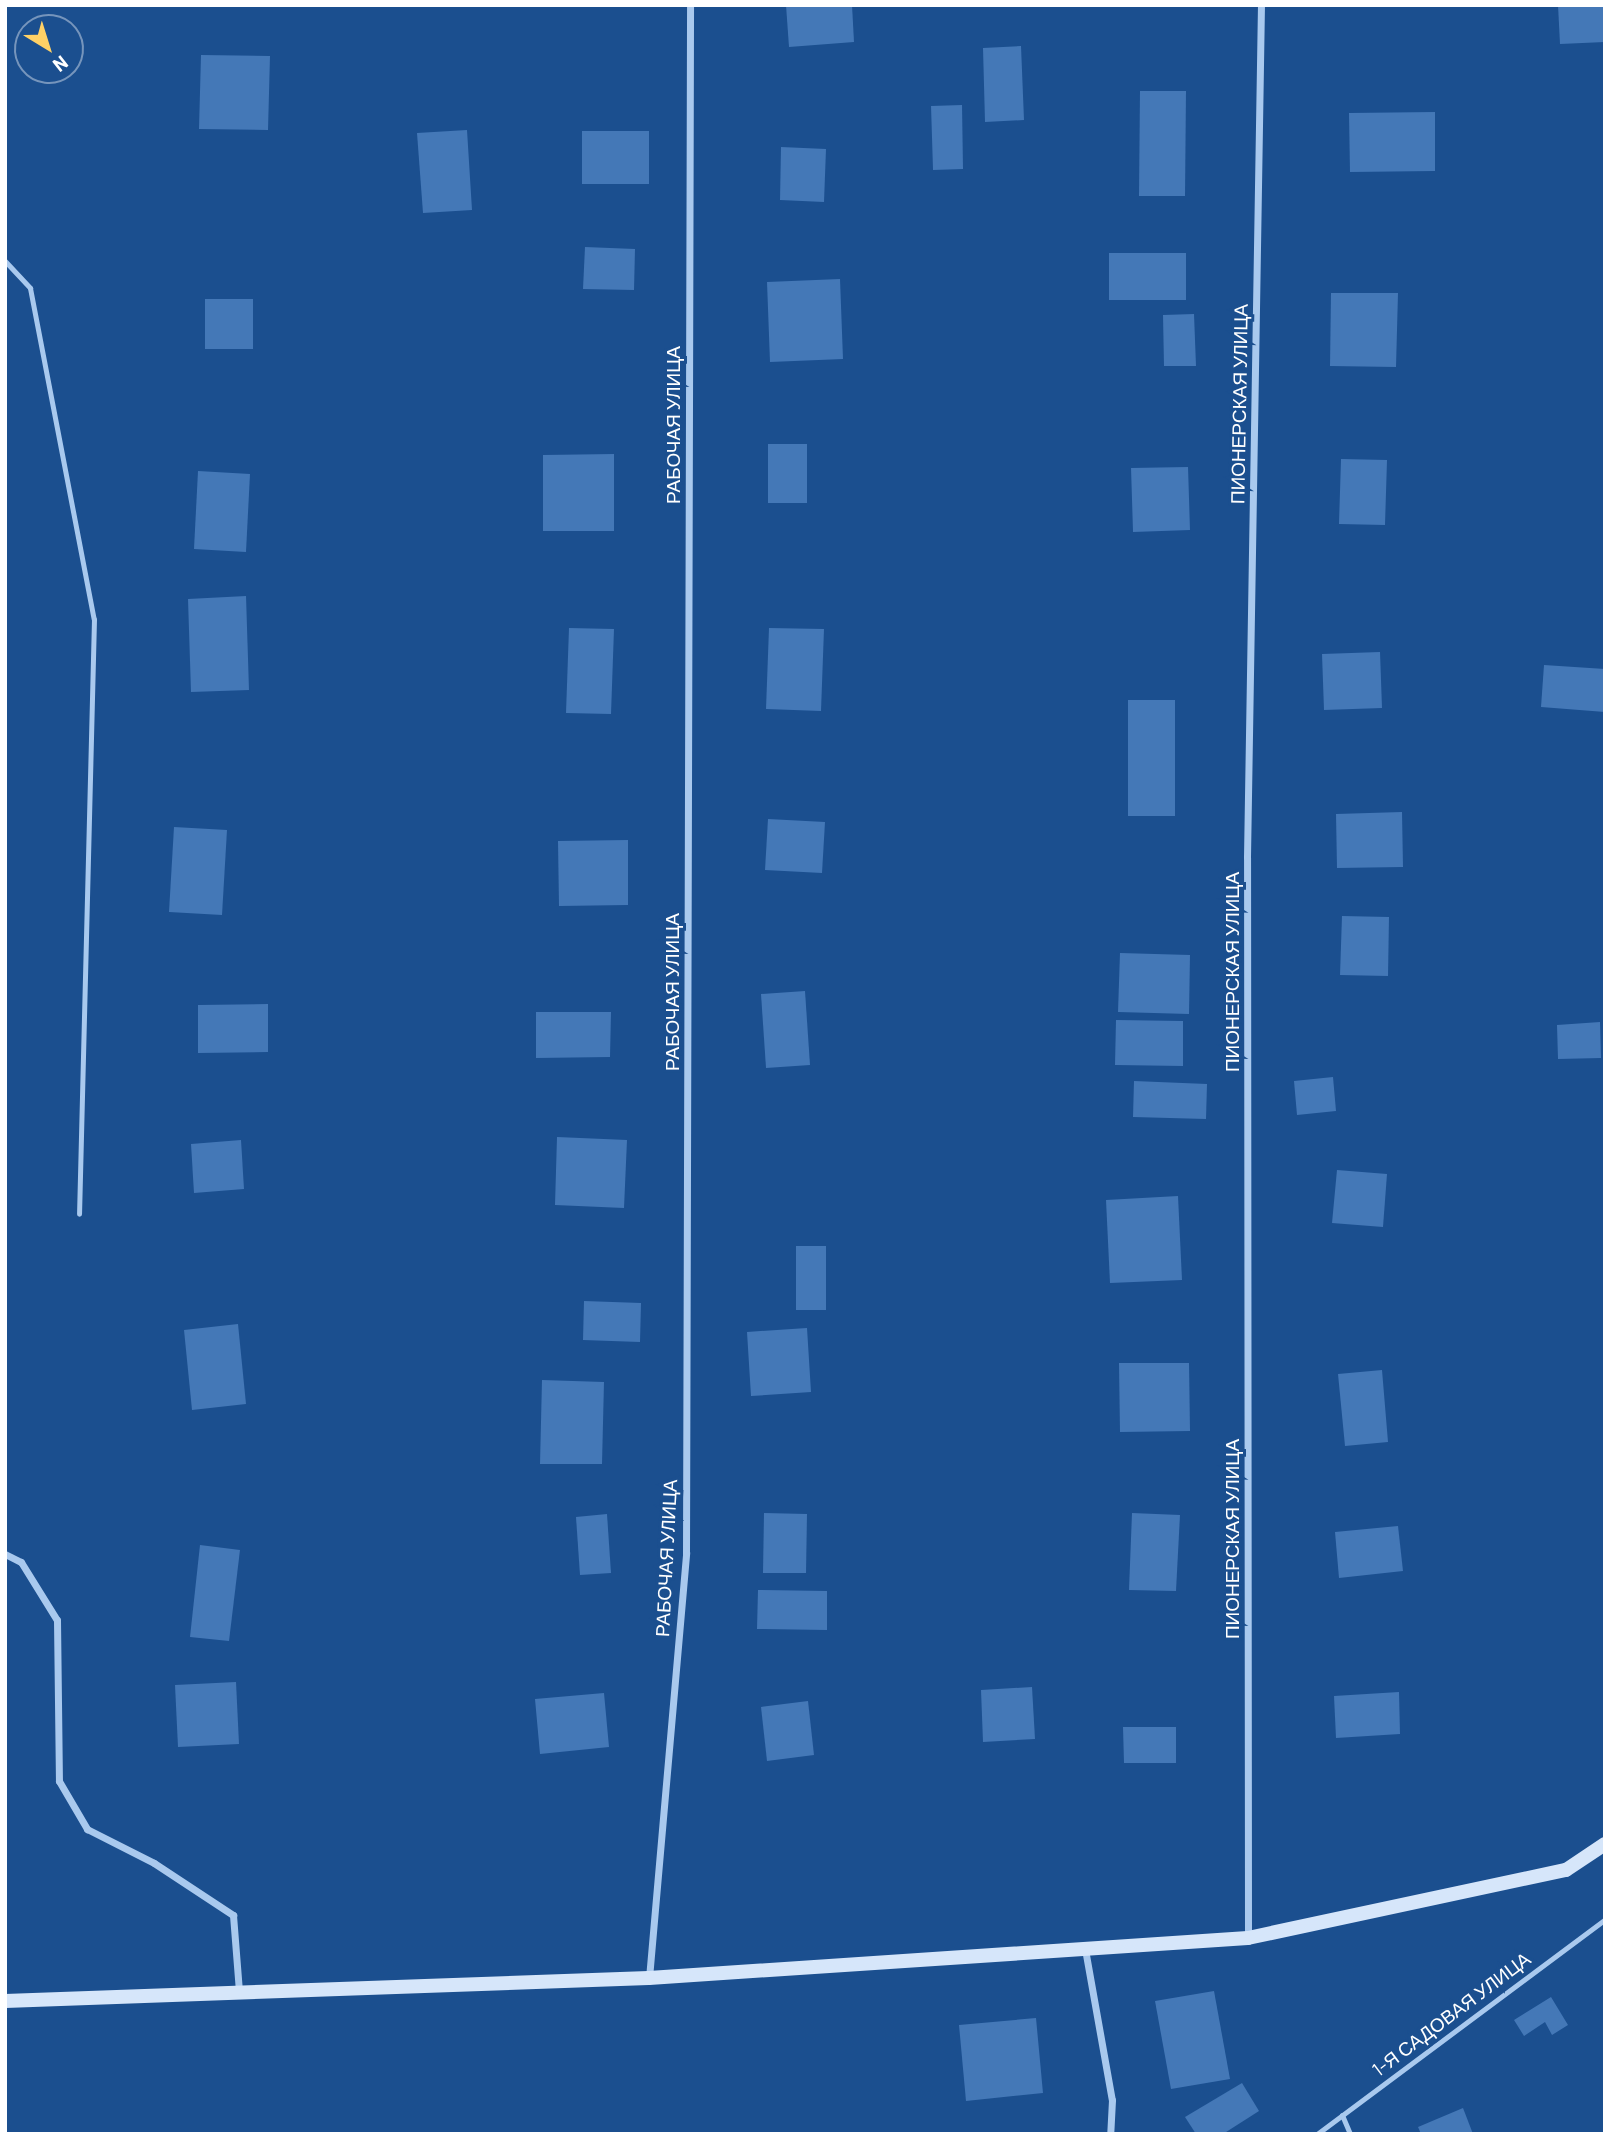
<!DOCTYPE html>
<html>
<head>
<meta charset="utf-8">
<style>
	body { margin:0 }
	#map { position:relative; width:1610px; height:2139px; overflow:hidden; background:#1b4f8f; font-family:Barlow,sans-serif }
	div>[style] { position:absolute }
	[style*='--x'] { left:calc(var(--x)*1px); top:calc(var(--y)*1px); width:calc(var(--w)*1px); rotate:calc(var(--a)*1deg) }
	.building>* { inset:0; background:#4478b7 }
	.lane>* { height:5px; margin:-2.5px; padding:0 2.5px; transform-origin:2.5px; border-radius:2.5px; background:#a9c9ee }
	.street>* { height:7px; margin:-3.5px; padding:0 3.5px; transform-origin:3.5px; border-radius:3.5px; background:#a9c9ee }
	.secondary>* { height:14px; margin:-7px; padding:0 7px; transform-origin:7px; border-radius:7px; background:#d6e6fa }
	span { translate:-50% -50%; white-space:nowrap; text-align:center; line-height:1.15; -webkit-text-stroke:6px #1b4f8f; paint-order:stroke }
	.street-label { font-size:19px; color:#fff }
	.frame { position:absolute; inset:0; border:7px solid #fff; pointer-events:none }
	.north { position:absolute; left:14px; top:14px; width:70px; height:70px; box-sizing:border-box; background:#1b4f8f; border:2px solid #7695bc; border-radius:50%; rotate:142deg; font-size:19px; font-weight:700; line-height:28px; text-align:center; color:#fff }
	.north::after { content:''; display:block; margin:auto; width:24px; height:32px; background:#ffd166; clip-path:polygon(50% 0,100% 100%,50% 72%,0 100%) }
</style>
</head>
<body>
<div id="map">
	<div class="building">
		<div style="clip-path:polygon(786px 5px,852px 5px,854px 42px,789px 47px)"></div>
		<div style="clip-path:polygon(1558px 5px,1605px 5px,1605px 42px,1560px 44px)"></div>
		<div style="clip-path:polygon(1021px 46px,1024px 120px,985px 122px,983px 48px)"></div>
		<div style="clip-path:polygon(201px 55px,270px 56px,268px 130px,199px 129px)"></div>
		<div style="clip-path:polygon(1140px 91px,1186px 91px,1185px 196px,1139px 196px)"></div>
		<div style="clip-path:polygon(962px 105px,963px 169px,933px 170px,931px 106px)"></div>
		<div style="clip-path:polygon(1435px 112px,1435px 171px,1350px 172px,1349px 113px)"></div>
		<div style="clip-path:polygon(467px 130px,472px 210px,423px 213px,417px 133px)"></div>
		<div style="clip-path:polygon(582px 131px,649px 131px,649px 184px,582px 184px)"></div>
		<div style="clip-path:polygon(781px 147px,826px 149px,824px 202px,780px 200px)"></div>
		<div style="clip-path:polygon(585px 247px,635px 249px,634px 290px,583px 289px)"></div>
		<div style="clip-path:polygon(1109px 253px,1186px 253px,1186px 300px,1109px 300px)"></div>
		<div style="clip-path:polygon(840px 279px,843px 359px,770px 362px,767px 282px)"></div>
		<div style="clip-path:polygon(1331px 293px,1398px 293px,1396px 367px,1330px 366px)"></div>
		<div style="clip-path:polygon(205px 299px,253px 299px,253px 349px,205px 349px)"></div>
		<div style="clip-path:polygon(1194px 314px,1196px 366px,1164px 366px,1163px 315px)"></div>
		<div style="clip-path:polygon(768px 444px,807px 444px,807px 503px,768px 503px)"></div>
		<div style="clip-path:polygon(614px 454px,614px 531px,543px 531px,543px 455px)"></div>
		<div style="clip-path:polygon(1341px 459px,1387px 460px,1385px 525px,1339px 524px)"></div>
		<div style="clip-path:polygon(1188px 467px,1190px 530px,1133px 532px,1131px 468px)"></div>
		<div style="clip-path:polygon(198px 471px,250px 474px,246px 552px,194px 549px)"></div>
		<div style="clip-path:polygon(246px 596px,249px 690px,191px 692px,188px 599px)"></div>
		<div style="clip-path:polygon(569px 628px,614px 629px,611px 714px,566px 713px)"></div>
		<div style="clip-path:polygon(769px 628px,824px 629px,821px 711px,766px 709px)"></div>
		<div style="clip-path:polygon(1380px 652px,1382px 708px,1324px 710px,1322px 654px)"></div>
		<div style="clip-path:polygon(1544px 665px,1605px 669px,1605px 712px,1541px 707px)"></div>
		<div style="clip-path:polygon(1128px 700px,1175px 700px,1175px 816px,1128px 816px)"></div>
		<div style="clip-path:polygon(1402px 812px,1403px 867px,1337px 868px,1336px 814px)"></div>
		<div style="clip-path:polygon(768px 819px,825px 822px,822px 873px,765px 870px)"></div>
		<div style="clip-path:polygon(174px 827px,227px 830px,222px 915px,169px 912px)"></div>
		<div style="clip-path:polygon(628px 840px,628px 905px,559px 906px,558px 841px)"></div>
		<div style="clip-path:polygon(1342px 916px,1389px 917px,1388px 976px,1340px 975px)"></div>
		<div style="clip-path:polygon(1120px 953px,1190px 955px,1189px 1014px,1118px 1012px)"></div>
		<div style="clip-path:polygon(805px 991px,810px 1065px,766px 1068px,761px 994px)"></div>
		<div style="clip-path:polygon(268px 1004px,268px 1052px,198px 1053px,198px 1005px)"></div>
		<div style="clip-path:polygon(536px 1012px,611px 1012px,610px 1057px,536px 1058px)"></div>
		<div style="clip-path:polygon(1116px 1020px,1183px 1021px,1183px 1066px,1115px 1065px)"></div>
		<div style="clip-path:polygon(1600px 1022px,1601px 1058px,1558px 1059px,1557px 1025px)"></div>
		<div style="clip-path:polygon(1333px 1077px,1336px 1111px,1297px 1115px,1294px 1081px)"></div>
		<div style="clip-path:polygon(1134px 1081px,1207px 1084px,1206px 1119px,1133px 1117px)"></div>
		<div style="clip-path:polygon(557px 1137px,627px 1140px,624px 1208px,555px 1205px)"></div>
		<div style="clip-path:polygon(241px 1140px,244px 1189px,194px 1193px,191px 1144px)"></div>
		<div style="clip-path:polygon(1337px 1170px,1387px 1174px,1383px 1227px,1332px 1223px)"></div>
		<div style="clip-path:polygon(1178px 1196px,1182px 1280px,1110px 1283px,1106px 1200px)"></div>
		<div style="clip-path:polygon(796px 1246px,826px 1246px,826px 1310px,796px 1310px)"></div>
		<div style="clip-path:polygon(584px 1301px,641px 1303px,640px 1342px,583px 1340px)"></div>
		<div style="clip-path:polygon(238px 1324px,246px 1404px,192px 1410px,184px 1330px)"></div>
		<div style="clip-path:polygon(807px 1328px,811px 1392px,751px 1396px,747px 1332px)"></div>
		<div style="clip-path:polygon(1119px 1363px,1189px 1363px,1190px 1431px,1120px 1432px)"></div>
		<div style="clip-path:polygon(1382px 1370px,1388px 1442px,1345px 1446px,1338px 1374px)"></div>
		<div style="clip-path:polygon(542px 1380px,604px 1382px,602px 1464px,540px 1464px)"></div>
		<div style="clip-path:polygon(764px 1513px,807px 1514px,806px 1573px,763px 1573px)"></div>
		<div style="clip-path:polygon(1132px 1513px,1180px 1515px,1176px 1591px,1129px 1590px)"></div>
		<div style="clip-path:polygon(607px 1514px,611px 1573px,580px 1575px,576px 1517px)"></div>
		<div style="clip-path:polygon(1398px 1526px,1403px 1571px,1339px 1578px,1335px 1532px)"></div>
		<div style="clip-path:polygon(200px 1545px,240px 1550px,229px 1641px,190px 1637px)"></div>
		<div style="clip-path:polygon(758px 1590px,827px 1591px,827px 1630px,757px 1629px)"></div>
		<div style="clip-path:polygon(236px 1682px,239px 1744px,178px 1747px,175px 1685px)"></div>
		<div style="clip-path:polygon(1032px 1687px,1035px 1739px,983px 1742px,981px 1690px)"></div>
		<div style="clip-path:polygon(1399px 1692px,1400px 1734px,1336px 1738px,1334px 1696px)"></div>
		<div style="clip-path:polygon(604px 1693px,609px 1747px,540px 1754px,535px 1699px)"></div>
		<div style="clip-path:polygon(808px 1701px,814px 1755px,767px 1761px,761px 1707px)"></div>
		<div style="clip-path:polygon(1123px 1727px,1176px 1727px,1176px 1763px,1124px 1763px)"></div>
		<div style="clip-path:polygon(1214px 1991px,1230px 2079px,1171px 2089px,1155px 2001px)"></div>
		<div style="clip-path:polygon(1551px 1997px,1568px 2025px,1552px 2035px,1545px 2022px,1524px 2036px,1514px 2020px)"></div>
		<div style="clip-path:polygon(1036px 2018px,1043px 2093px,966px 2101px,959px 2025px)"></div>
		<div style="clip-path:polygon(1242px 2083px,1259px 2111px,1223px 2134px,1196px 2134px,1185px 2117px)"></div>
		<div style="clip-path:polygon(1463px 2108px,1473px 2134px,1421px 2134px,1418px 2127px)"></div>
	</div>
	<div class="lane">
		<div style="--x:5;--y:261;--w:37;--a:47"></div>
		<div style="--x:30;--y:288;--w:337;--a:79.1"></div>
		<div style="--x:94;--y:619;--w:595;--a:91.44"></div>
		<div style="--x:1342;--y:2115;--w:21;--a:67"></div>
		<div style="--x:1317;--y:2134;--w:359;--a:-36.7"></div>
	</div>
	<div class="street">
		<div style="--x:5;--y:1554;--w:18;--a:27"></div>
		<div style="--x:21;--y:1562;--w:68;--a:58.2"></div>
		<div style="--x:57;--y:1620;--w:161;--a:89.3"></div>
		<div style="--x:59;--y:1781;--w:56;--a:59.7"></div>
		<div style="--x:87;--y:1829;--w:75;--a:26.9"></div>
		<div style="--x:154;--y:1863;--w:95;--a:33.4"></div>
		<div style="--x:233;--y:1915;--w:77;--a:85.5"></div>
		<div style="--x:1248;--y:1938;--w:1081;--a:-90.05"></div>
		<div style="--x:1247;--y:857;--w:852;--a:-89.06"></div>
		<div style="--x:1085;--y:1949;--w:153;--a:79.9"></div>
		<div style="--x:1112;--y:2100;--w:34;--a:93"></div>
		<div style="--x:649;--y:1978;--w:427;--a:-85"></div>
		<div style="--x:686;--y:1553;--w:1548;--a:-89.85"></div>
	</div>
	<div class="secondary">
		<div style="--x:5;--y:2001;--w:644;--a:-2.05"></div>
		<div style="--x:649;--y:1978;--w:600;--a:-3.82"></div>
		<div style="--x:1248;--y:1938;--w:325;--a:-12.1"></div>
		<div style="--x:1566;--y:1870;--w:47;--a:-33.7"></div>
	</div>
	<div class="street-label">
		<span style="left:1239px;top:404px;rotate:-89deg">ПИОНЕРСКАЯ УЛИЦА</span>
		<span style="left:673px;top:425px;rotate:-90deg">РАБОЧАЯ УЛИЦА</span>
		<span style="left:1232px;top:972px;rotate:-90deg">ПИОНЕРСКАЯ УЛИЦА</span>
		<span style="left:672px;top:992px;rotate:-90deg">РАБОЧАЯ УЛИЦА</span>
		<span style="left:1232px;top:1539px;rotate:-90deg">ПИОНЕРСКАЯ УЛИЦА</span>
		<span style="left:666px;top:1558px;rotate:-87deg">РАБОЧАЯ УЛИЦА</span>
		<span style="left:1451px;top:2014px;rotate:-37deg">1-Я САДОВАЯ УЛИЦА</span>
	</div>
	<div class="frame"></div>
	<div class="north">N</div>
</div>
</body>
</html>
